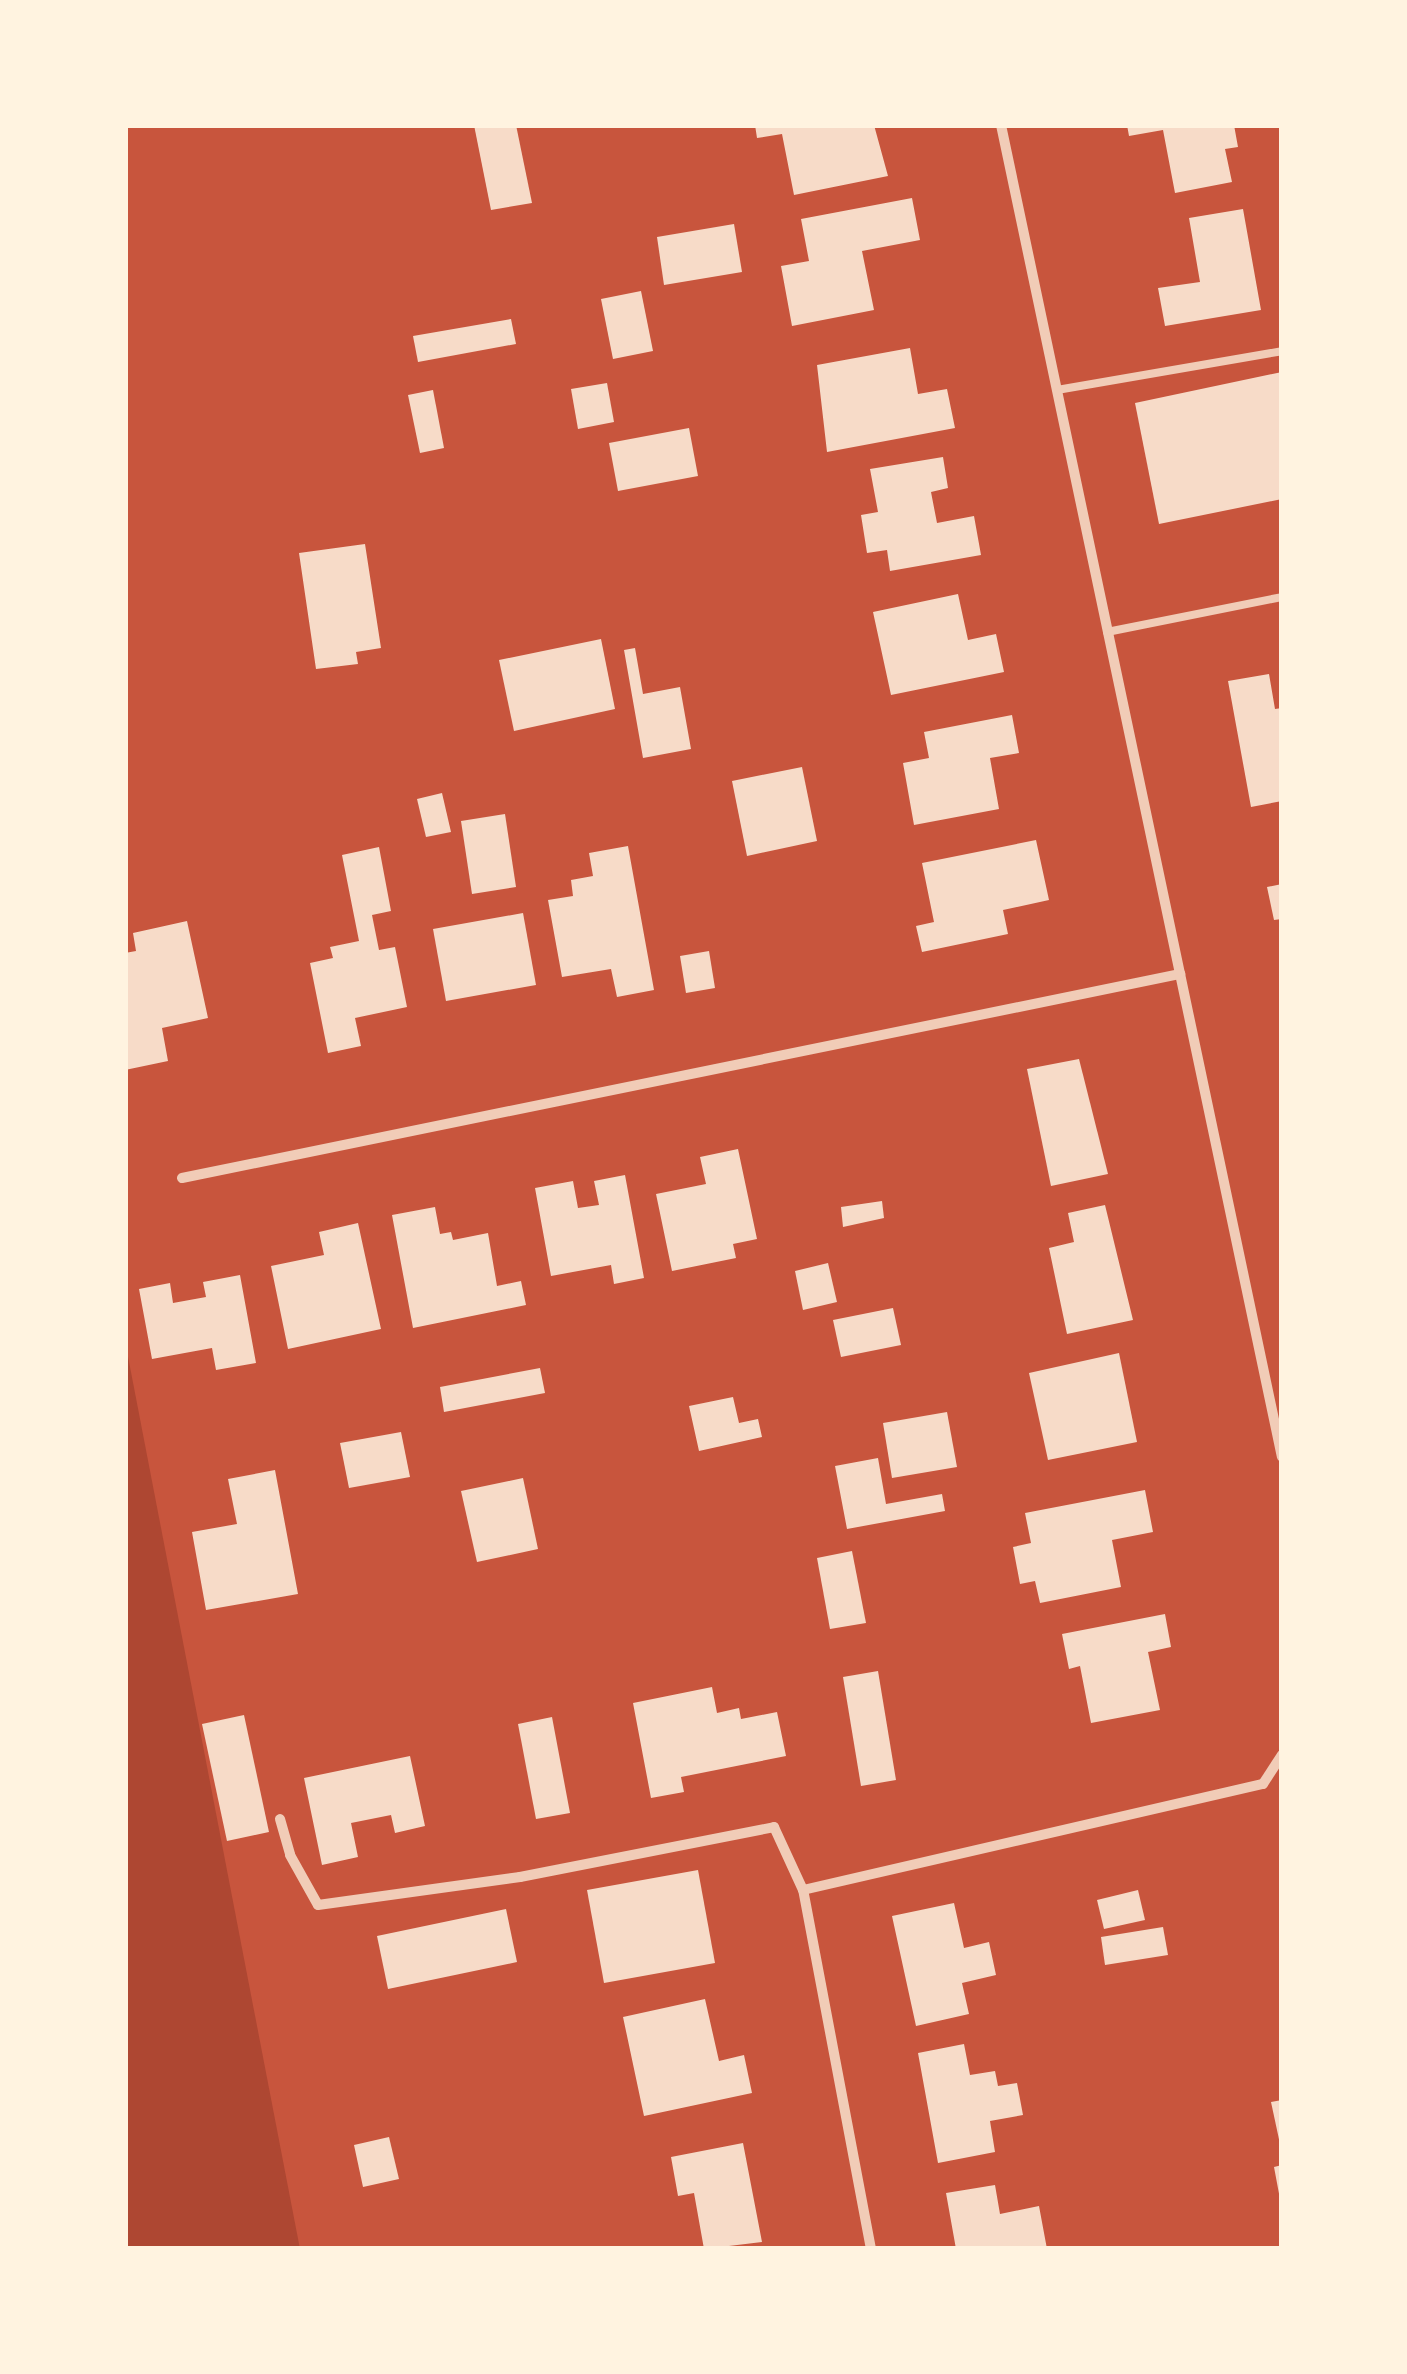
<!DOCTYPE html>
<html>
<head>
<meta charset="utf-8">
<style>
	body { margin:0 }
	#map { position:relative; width:1407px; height:2374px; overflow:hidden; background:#c8553d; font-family:Figtree,sans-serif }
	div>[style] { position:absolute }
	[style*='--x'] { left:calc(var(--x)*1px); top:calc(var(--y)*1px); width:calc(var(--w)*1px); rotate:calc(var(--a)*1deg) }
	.green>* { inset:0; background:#ae4732 }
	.building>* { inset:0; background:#f7dbc8 }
	.service>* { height:8px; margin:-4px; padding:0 4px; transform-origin:4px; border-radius:4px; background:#f1ccb7 }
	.minor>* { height:10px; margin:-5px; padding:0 5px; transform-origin:5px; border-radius:5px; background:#f1ccb7 }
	span { translate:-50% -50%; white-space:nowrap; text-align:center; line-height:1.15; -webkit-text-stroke:9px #fff3e0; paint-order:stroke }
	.frame { position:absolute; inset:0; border:128px solid #fff3e0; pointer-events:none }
</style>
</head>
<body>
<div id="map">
	<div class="green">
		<div style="clip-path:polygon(125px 1341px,300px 2249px,125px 2249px)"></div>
	</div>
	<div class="building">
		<div style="clip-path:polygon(474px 125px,516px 125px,532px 203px,491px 210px)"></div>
		<div style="clip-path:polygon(755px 125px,874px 125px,888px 176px,794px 195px,782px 134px,757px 138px)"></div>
		<div style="clip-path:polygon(1127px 125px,1234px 125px,1238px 147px,1225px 149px,1232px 182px,1175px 193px,1163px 130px,1129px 136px)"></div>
		<div style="clip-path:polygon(912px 198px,920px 240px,862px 251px,874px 310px,792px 326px,781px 266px,809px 261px,801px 219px)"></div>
		<div style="clip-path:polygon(1243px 209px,1261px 310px,1165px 326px,1158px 288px,1200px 282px,1189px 218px)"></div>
		<div style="clip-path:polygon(734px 224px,742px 272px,664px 285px,657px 237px)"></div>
		<div style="clip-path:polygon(641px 291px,653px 351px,613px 359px,601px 299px)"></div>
		<div style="clip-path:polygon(511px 319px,516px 344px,418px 362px,413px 336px)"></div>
		<div style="clip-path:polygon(910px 348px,918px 394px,947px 389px,955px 428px,827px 452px,817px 365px)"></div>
		<div style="clip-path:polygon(1282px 372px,1282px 499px,1159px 524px,1135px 403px)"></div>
		<div style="clip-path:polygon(607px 383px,614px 422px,578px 429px,571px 389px)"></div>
		<div style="clip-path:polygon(433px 390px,444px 448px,420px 453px,408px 395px)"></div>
		<div style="clip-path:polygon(689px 428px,698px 476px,618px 491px,609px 443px)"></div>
		<div style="clip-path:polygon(943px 457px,948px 488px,931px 492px,937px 523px,974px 516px,981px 555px,890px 571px,887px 550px,867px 553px,861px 515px,878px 512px,870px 469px)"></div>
		<div style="clip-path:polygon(365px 544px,381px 648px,356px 652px,358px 664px,316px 669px,299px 553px)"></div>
		<div style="clip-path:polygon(958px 594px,968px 640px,996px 634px,1004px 672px,891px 695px,873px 612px)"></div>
		<div style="clip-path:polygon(601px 639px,615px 709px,514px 731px,499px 660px)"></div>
		<div style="clip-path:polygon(635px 648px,643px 694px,680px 687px,691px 749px,643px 758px,624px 650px)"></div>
		<div style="clip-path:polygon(1269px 674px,1275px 709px,1282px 708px,1282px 801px,1251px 807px,1228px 681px)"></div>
		<div style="clip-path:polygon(1012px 715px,1019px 753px,990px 758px,999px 809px,914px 825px,903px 763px,929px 758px,924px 732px)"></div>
		<div style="clip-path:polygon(802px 767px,817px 841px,747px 856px,732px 781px)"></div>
		<div style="clip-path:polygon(442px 793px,451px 832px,426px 837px,417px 799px)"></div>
		<div style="clip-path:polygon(505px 814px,516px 887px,472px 894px,461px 821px)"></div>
		<div style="clip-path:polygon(1036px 840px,1049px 900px,1003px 910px,1008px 934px,922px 952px,916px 926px,934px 922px,922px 863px)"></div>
		<div style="clip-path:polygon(628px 846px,654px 990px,617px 997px,611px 969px,562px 977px,548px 900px,573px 896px,571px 880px,593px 876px,589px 853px)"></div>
		<div style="clip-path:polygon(379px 847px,391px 911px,372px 915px,379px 950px,395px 947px,407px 1007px,355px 1018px,361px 1046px,328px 1053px,310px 963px,333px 958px,330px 947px,359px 941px,342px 855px)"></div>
		<div style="clip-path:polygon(1282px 884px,1282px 919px,1274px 920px,1267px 887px)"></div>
		<div style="clip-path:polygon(523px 913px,536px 985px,446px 1001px,433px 929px)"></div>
		<div style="clip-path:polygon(187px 921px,208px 1018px,162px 1028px,168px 1061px,125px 1070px,125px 953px,136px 951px,133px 933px)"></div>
		<div style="clip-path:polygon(709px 951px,715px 988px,686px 993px,680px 956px)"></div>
		<div style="clip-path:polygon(1079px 1059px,1108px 1174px,1051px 1186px,1027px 1069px)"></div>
		<div style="clip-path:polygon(738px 1149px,757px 1239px,733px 1244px,736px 1258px,672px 1271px,656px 1194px,706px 1184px,700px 1157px)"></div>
		<div style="clip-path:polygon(625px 1175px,644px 1278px,614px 1284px,611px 1265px,551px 1276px,535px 1188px,573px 1181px,578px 1208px,599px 1205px,594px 1181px)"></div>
		<div style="clip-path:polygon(882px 1201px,884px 1218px,843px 1227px,841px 1207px)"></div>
		<div style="clip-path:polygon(1105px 1205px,1133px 1320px,1067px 1334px,1049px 1248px,1074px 1242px,1068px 1213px)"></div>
		<div style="clip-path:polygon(435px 1207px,440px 1234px,451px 1232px,453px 1240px,488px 1233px,497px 1286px,521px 1281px,526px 1305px,413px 1328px,392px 1215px)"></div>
		<div style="clip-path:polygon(358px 1223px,381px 1329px,288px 1349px,271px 1266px,324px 1255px,319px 1232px)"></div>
		<div style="clip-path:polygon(828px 1263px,837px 1302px,803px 1310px,795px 1271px)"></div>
		<div style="clip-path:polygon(240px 1275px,256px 1363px,216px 1370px,212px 1348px,152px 1359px,139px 1289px,170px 1283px,173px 1303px,206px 1297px,203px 1282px)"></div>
		<div style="clip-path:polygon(893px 1308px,901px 1345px,841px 1357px,833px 1320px)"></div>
		<div style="clip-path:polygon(1119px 1353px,1137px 1442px,1048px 1460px,1029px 1373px)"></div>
		<div style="clip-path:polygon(540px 1368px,545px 1393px,444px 1412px,440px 1387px)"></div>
		<div style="clip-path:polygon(733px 1397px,739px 1423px,758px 1419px,762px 1437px,699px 1451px,689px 1406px)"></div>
		<div style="clip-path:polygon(947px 1412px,957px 1467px,892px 1478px,883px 1423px)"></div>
		<div style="clip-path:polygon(401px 1432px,410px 1477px,349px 1488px,340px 1443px)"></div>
		<div style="clip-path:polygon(878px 1458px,886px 1504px,942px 1494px,945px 1511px,847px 1529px,835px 1466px)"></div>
		<div style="clip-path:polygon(275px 1470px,298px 1594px,206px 1610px,192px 1532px,237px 1524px,228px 1479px)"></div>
		<div style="clip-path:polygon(523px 1478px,538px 1549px,477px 1562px,461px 1491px)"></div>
		<div style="clip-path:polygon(1145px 1490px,1153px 1532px,1112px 1540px,1121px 1587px,1040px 1603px,1035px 1581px,1020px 1584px,1013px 1547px,1031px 1543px,1025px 1513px)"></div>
		<div style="clip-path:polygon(852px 1551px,866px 1623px,830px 1629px,817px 1558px)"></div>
		<div style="clip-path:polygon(1165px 1614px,1171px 1647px,1148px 1652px,1160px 1710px,1091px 1723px,1080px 1666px,1069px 1669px,1062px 1634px)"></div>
		<div style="clip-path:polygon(878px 1671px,896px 1780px,861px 1786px,843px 1677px)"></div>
		<div style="clip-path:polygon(712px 1687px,717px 1713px,739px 1708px,741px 1719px,777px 1712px,786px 1756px,681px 1777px,684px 1792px,651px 1798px,633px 1703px)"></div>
		<div style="clip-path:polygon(244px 1715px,269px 1832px,227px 1841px,202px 1724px)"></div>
		<div style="clip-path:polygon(552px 1717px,570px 1813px,536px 1819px,518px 1724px)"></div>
		<div style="clip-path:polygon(410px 1756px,425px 1826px,395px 1833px,391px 1815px,351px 1823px,358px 1857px,322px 1865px,304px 1778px)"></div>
		<div style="clip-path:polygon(698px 1870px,715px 1963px,604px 1983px,587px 1890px)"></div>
		<div style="clip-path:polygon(1138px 1890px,1145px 1920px,1104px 1929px,1097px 1900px)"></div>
		<div style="clip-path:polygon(954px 1903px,964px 1948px,989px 1942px,996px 1975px,962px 1983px,969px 2014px,916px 2026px,892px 1916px)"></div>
		<div style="clip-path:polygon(506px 1909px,517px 1962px,388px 1989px,377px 1936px)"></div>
		<div style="clip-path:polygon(1163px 1927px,1168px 1955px,1105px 1965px,1101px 1937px)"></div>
		<div style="clip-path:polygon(705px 1999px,719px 2061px,744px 2055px,752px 2093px,644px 2116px,623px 2017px)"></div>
		<div style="clip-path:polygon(964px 2044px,970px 2075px,995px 2071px,998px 2086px,1017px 2083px,1023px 2115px,990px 2121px,995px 2152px,938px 2163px,918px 2053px)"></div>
		<div style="clip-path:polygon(1282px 2100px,1282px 2144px,1280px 2144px,1271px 2102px)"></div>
		<div style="clip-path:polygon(389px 2137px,399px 2179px,363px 2187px,354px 2145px)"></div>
		<div style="clip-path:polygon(743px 2143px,762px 2242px,704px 2249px,694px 2193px,678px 2196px,671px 2157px)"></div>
		<div style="clip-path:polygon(1282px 2165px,1282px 2198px,1280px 2199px,1274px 2167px)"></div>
		<div style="clip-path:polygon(995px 2185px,1000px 2214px,1039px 2206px,1047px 2249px,956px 2249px,946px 2193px)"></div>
	</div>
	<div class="service">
		<div style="--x:1057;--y:390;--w:228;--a:-9.8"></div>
		<div style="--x:1107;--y:632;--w:178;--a:-11.3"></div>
	</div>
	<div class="minor">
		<div style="--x:1001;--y:125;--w:1361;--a:78.09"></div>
		<div style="--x:182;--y:1178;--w:1019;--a:-11.55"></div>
		<div style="--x:280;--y:1819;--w:37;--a:74"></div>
		<div style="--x:290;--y:1855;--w:57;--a:60.8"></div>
		<div style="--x:318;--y:1905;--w:204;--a:-7.9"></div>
		<div style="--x:520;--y:1877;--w:259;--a:-11.1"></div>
		<div style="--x:774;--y:1827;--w:69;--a:65.3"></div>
		<div style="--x:871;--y:2249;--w:365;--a:-100.7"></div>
		<div style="--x:803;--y:1890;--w:472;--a:-13"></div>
		<div style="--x:1263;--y:1784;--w:35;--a:-57"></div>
	</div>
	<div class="frame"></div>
</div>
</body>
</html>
